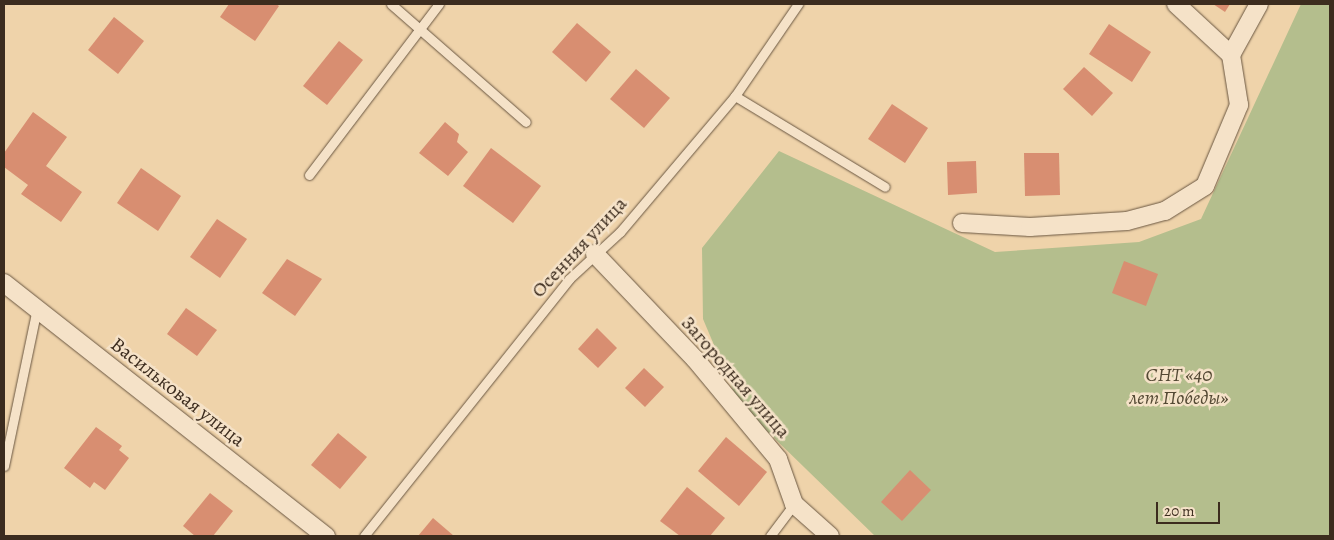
<!DOCTYPE html>
<html>
<head>
<meta charset="utf-8">
<style>
	body { margin:0 }
	#map { position:relative; width:1334px; height:540px; overflow:hidden; background:#efd3aa; font-family:Alegreya,serif }
	div>[style] { position:absolute }
	[style*='--x'] { left:calc(var(--x)*1px); top:calc(var(--y)*1px); width:calc(var(--w)*1px); rotate:calc(var(--a)*1deg) }
	.green>* { inset:0; background:#b4be8d }
	.building>* { inset:0; background:#d88e71 }
	.roads { filter:drop-shadow(0 0 1px #695641) drop-shadow(0 0 1px #695641) }
	.service>* { height:9px; margin:-4.5px; padding:0 4.5px; transform-origin:4.5px; border-radius:4.5px; background:#f5e2c8 }
	.minor>* { height:18px; margin:-9px; padding:0 9px; transform-origin:9px; border-radius:9px; background:#f5e2c8 }
	span { translate:-50% -50%; white-space:nowrap; text-align:center; line-height:1.15; -webkit-text-stroke:5px #f5e2c8; paint-order:stroke }
	.street-label { font-size:20px; color:#3c2c1e }
	.park-label { font-size:20px; color:#544934; font-style:italic }
	.frame { position:absolute; inset:0; border:5px solid #3c2c1e; pointer-events:none }
	.scale { position:absolute; left:1156px; top:502px; width:64px; height:22px; box-sizing:border-box; border:2px solid #3c2c1e; border-top:0; padding-left:6px; font-size:15px; line-height:18px; white-space:nowrap; color:#3c2c1e; -webkit-text-stroke:4px #f5e2c8; paint-order:stroke }
</style>
</head>
<body>
<div id="map">
	<div class="green">
		<div style="clip-path:polygon(1301px 4px,1330px 4px,1330px 536px,875px 536px,739px 404px,703px 319px,702px 248px,779px 151px,995px 252px,1139px 242px,1201px 219px)"></div>
	</div>
	<div class="building">
		<div style="clip-path:polygon(229px 4px,276px 4px,279px 6px,255px 41px,220px 17px)"></div>
		<div style="clip-path:polygon(1213px 4px,1230px 4px,1225px 12px)"></div>
		<div style="clip-path:polygon(114px 17px,144px 41px,118px 74px,88px 50px)"></div>
		<div style="clip-path:polygon(577px 23px,611px 52px,586px 82px,552px 52px)"></div>
		<div style="clip-path:polygon(1109px 24px,1151px 52px,1132px 82px,1089px 54px)"></div>
		<div style="clip-path:polygon(339px 41px,363px 60px,327px 105px,303px 86px)"></div>
		<div style="clip-path:polygon(1084px 67px,1113px 93px,1092px 116px,1063px 89px)"></div>
		<div style="clip-path:polygon(636px 69px,670px 98px,644px 128px,610px 99px)"></div>
		<div style="clip-path:polygon(892px 104px,928px 128px,905px 163px,868px 139px)"></div>
		<div style="clip-path:polygon(33px 112px,67px 137px,46px 166px,82px 192px,61px 222px,21px 194px,28px 185px,4px 167px,4px 153px)"></div>
		<div style="clip-path:polygon(445px 122px,459px 134px,457px 142px,468px 152px,448px 176px,419px 153px)"></div>
		<div style="clip-path:polygon(491px 148px,541px 186px,513px 223px,463px 186px)"></div>
		<div style="clip-path:polygon(1024px 153px,1059px 153px,1060px 195px,1025px 196px)"></div>
		<div style="clip-path:polygon(976px 161px,977px 193px,948px 195px,947px 162px)"></div>
		<div style="clip-path:polygon(141px 168px,181px 196px,158px 231px,117px 203px)"></div>
		<div style="clip-path:polygon(217px 219px,247px 239px,220px 278px,190px 257px)"></div>
		<div style="clip-path:polygon(287px 259px,322px 279px,295px 316px,262px 293px)"></div>
		<div style="clip-path:polygon(1124px 261px,1158px 274px,1146px 306px,1112px 293px)"></div>
		<div style="clip-path:polygon(186px 308px,217px 330px,197px 356px,167px 334px)"></div>
		<div style="clip-path:polygon(597px 328px,617px 348px,598px 368px,578px 349px)"></div>
		<div style="clip-path:polygon(644px 368px,664px 387px,645px 407px,625px 388px)"></div>
		<div style="clip-path:polygon(96px 427px,122px 446px,119px 450px,129px 458px,105px 490px,94px 482px,90px 488px,64px 468px)"></div>
		<div style="clip-path:polygon(338px 433px,367px 457px,340px 489px,311px 465px)"></div>
		<div style="clip-path:polygon(726px 437px,767px 472px,739px 506px,698px 471px)"></div>
		<div style="clip-path:polygon(910px 470px,931px 490px,902px 521px,881px 502px)"></div>
		<div style="clip-path:polygon(687px 487px,725px 518px,710px 536px,680px 536px,660px 521px)"></div>
		<div style="clip-path:polygon(210px 493px,233px 511px,213px 536px,195px 536px,183px 526px)"></div>
		<div style="clip-path:polygon(433px 518px,454px 536px,418px 536px)"></div>
	</div>
	<div class="roads">
		<div class="service">
			<div style="--x:391;--y:4;--w:179;--a:41.2"></div>
			<div style="--x:735;--y:96;--w:175;--a:31.2"></div>
			<div style="--x:309;--y:175;--w:215;--a:-52.8"></div>
			<div style="--x:4;--y:466;--w:161;--a:-78.2"></div>
			<div style="--x:364;--y:536;--w:329;--a:-51.4"></div>
			<div style="--x:569;--y:279;--w:69;--a:-42.7"></div>
			<div style="--x:620;--y:232;--w:178;--a:-49.8"></div>
			<div style="--x:735;--y:96;--w:112;--a:-55.6"></div>
			<div style="--x:770;--y:536;--w:40;--a:-53"></div>
		</div>
		<div class="minor">
			<div style="--x:1176;--y:4;--w:75;--a:42.8"></div>
			<div style="--x:962;--y:223;--w:68;--a:3.4"></div>
			<div style="--x:1030;--y:227;--w:97;--a:-3.5"></div>
			<div style="--x:1127;--y:221;--w:39;--a:-15"></div>
			<div style="--x:1165;--y:211;--w:47;--a:-32"></div>
			<div style="--x:1205;--y:186;--w:88;--a:-67.2"></div>
			<div style="--x:1239;--y:105;--w:51;--a:-99.1"></div>
			<div style="--x:1231;--y:55;--w:58;--a:-61.2"></div>
			<div style="--x:595;--y:254;--w:145;--a:46.4"></div>
			<div style="--x:695;--y:359;--w:130;--a:50.3"></div>
			<div style="--x:778;--y:459;--w:48;--a:70.4"></div>
			<div style="--x:794;--y:504;--w:48;--a:41.6"></div>
			<div style="--x:4;--y:283;--w:410;--a:38.2"></div>
		</div>
	</div>
	<div class="street-label">
		<span style="left:579px;top:247px;rotate:-47deg">Осенняя улица</span>
		<span style="left:736px;top:377px;rotate:49deg">Загородная улица</span>
		<span style="left:178px;top:392px;rotate:38deg">Васильковая улица</span>
	</div>
	<div class="park-label">
		<span style="left:1179px;top:386px">СНТ «40<br>лет Победы»</span>
	</div>
	<div class="frame"></div>
	<div class="scale">20 m</div>
</div>
</body>
</html>
